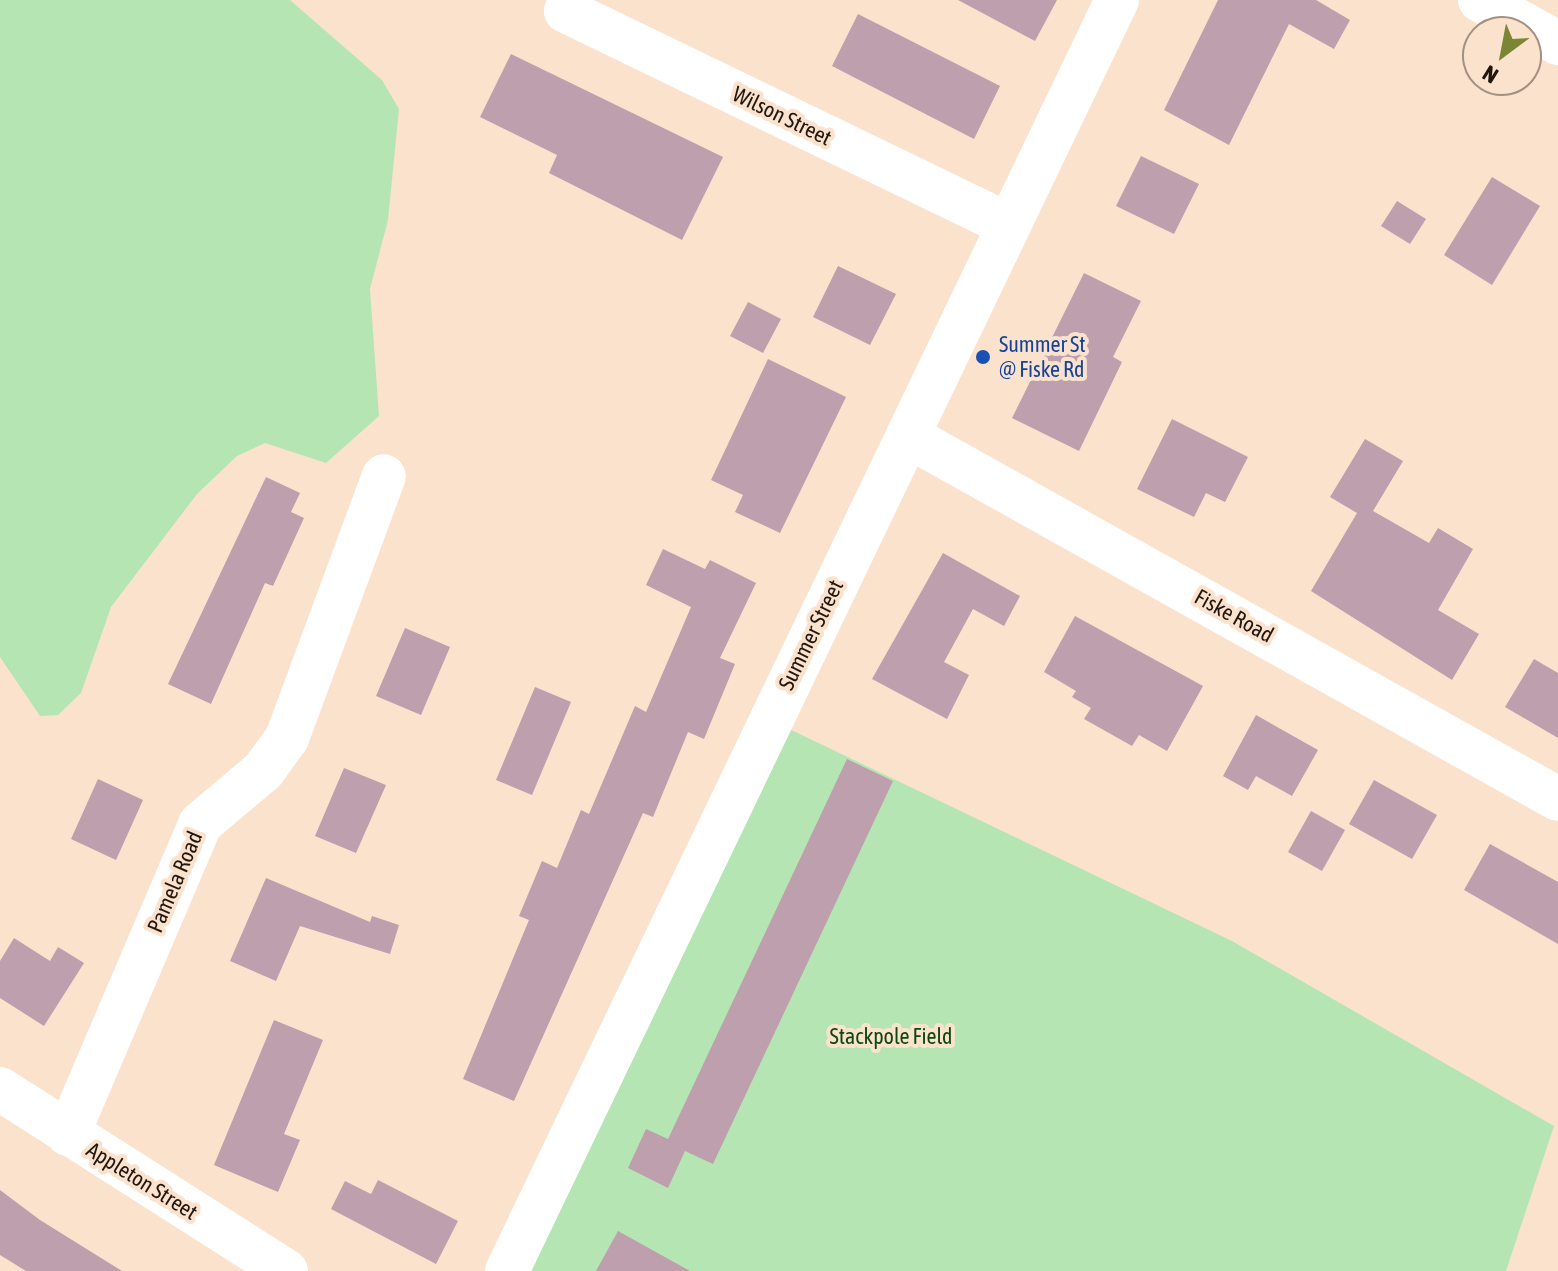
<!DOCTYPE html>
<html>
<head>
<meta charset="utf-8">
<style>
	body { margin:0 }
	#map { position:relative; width:1558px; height:1271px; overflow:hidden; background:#fbe2cd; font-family:"Asap Condensed",sans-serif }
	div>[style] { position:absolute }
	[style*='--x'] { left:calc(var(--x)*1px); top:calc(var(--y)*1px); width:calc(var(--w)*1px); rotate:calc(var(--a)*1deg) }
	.green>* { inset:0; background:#b6e5b4 }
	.building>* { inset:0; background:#bd9fad }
	.minor>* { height:44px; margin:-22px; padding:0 22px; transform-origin:22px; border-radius:22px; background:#fff }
	.dots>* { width:22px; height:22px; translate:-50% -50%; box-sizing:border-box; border:4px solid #fbe2cd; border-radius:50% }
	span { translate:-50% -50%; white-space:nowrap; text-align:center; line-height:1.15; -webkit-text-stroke:8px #fbe2cd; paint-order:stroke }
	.street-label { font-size:22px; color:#1f160f }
	.transit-label { font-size:22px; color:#164399 }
	.left { translate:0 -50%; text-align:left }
	.park-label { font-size:22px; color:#0b480e }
	.north { position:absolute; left:1462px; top:16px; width:80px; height:80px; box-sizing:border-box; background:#fbe2cd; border:2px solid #a39081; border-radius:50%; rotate:212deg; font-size:22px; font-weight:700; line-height:32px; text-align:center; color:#1f160f }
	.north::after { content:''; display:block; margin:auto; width:28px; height:36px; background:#7b8634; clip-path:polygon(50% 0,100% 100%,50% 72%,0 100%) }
</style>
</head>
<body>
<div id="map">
	<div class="green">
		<div style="clip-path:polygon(0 0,290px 0,382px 80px,399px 109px,388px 220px,370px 289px,379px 416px,326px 463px,265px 443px,237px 456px,197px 494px,111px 607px,81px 693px,58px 715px,40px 716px,0 657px)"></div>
		<div style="clip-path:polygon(783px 726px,1232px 941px,1554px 1126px,1506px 1271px,510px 1271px)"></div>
	</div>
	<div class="building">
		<div style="clip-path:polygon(958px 0,1057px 0,1035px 41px)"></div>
		<div style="clip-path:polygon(1218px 0,1316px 0,1350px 20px,1334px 49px,1289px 24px,1229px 145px,1164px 110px)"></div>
		<div style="clip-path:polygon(858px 14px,1000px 86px,974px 139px,832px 66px)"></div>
		<div style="clip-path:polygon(511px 54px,723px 157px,682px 240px,549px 173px,557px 155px,480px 117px)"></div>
		<div style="clip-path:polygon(1141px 156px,1199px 184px,1174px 234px,1116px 206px)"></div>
		<div style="clip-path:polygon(1492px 177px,1540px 206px,1492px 285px,1444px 255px)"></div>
		<div style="clip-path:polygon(1397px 201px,1426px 219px,1410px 244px,1381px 226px)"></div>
		<div style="clip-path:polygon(838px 266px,896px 294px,870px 345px,813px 317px)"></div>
		<div style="clip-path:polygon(1084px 273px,1141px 301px,1113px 357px,1122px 362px,1079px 451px,1012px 418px)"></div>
		<div style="clip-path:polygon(748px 302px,781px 319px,763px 353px,730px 336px)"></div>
		<div style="clip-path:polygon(768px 359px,846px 397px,780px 533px,735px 512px,743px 495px,711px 480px)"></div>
		<div style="clip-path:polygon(1172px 419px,1248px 457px,1225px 502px,1206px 493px,1194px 517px,1137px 489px)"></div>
		<div style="clip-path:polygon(1365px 439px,1403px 461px,1373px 511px,1429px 543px,1438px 528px,1473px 549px,1438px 610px,1479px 634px,1452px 680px,1311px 591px,1357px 513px,1330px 497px)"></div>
		<div style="clip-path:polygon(266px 477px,300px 493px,291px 512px,304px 518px,273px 586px,265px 583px,211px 704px,168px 684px)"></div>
		<div style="clip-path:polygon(663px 549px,705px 569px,710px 560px,756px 583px,720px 658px,735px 664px,704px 739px,688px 732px,653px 817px,643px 813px,514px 1101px,463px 1079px,529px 920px,519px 916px,542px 861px,557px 868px,581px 810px,589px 814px,635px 706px,646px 712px,691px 607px,646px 585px)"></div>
		<div style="clip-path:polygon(943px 553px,1020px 596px,1004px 626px,973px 609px,944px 662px,969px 675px,947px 719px,872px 679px)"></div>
		<div style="clip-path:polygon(1075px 616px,1203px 686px,1167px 751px,1139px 735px,1132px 746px,1084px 719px,1091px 708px,1072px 697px,1076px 691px,1044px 672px)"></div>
		<div style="clip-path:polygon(405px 628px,450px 647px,421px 715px,376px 696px)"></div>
		<div style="clip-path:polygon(1534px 659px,1558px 673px,1558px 738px,1505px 707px)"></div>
		<div style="clip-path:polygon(535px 687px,571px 702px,532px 795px,496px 780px)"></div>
		<div style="clip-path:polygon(1256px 715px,1318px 750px,1292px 796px,1256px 776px,1248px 790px,1223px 776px)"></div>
		<div style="clip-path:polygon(847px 759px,893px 781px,713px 1164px,685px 1151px,668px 1188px,628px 1168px,646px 1129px,668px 1139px)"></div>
		<div style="clip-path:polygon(344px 768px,386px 785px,356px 853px,315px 836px)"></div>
		<div style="clip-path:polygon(98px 779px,143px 800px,116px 860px,71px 839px)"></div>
		<div style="clip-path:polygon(1374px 780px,1437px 815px,1412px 859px,1349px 824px)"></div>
		<div style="clip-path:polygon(1311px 811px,1345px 830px,1322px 871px,1288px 852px)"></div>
		<div style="clip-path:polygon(1490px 844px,1558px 882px,1558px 944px,1464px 890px)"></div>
		<div style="clip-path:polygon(266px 878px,370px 922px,372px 916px,399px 925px,390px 954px,300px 926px,276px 981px,230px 961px)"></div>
		<div style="clip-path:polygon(14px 938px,50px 961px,58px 947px,84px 963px,44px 1026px,0 998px,0 961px)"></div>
		<div style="clip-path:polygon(274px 1020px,323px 1040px,284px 1134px,300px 1140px,278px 1192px,214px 1165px)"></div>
		<div style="clip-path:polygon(378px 1180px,458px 1221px,436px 1264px,331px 1209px,345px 1181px,371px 1194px)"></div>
		<div style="clip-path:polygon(0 1190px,40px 1220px,122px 1271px,26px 1271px,0 1255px)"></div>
		<div style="clip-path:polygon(618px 1231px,690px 1271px,596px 1271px)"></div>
	</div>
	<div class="minor">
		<div style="--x:571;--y:0;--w:12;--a:114"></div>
		<div style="--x:566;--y:11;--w:492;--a:25.8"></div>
		<div style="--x:1480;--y:0;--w:89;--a:28.9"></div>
		<div style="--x:908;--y:436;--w:744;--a:29.18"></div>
		<div style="--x:0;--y:1089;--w:339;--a:32.5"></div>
		<div style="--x:68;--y:1134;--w:337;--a:-66.9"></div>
		<div style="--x:200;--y:824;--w:82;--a:-40.1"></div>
		<div style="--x:263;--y:771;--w:41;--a:-54"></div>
		<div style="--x:287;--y:738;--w:279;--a:-69.7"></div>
		<div style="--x:507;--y:1271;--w:1410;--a:-64.36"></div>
	</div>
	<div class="dots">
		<div style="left:983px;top:357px;background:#1a4fb4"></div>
	</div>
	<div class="street-label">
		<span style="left:782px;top:116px;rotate:26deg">Wilson Street</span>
		<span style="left:1234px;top:616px;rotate:29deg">Fiske Road</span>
		<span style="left:811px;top:635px;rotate:-64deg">Summer Street</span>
		<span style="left:175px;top:882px;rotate:-67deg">Pamela Road</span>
		<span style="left:142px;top:1181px;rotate:32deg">Appleton Street</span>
	</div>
	<div class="transit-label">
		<span class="left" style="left:999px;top:357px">Summer St<br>@ Fiske Rd</span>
	</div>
	<div class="park-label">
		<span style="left:891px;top:1037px">Stackpole Field</span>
	</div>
	<div class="north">N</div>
</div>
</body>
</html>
